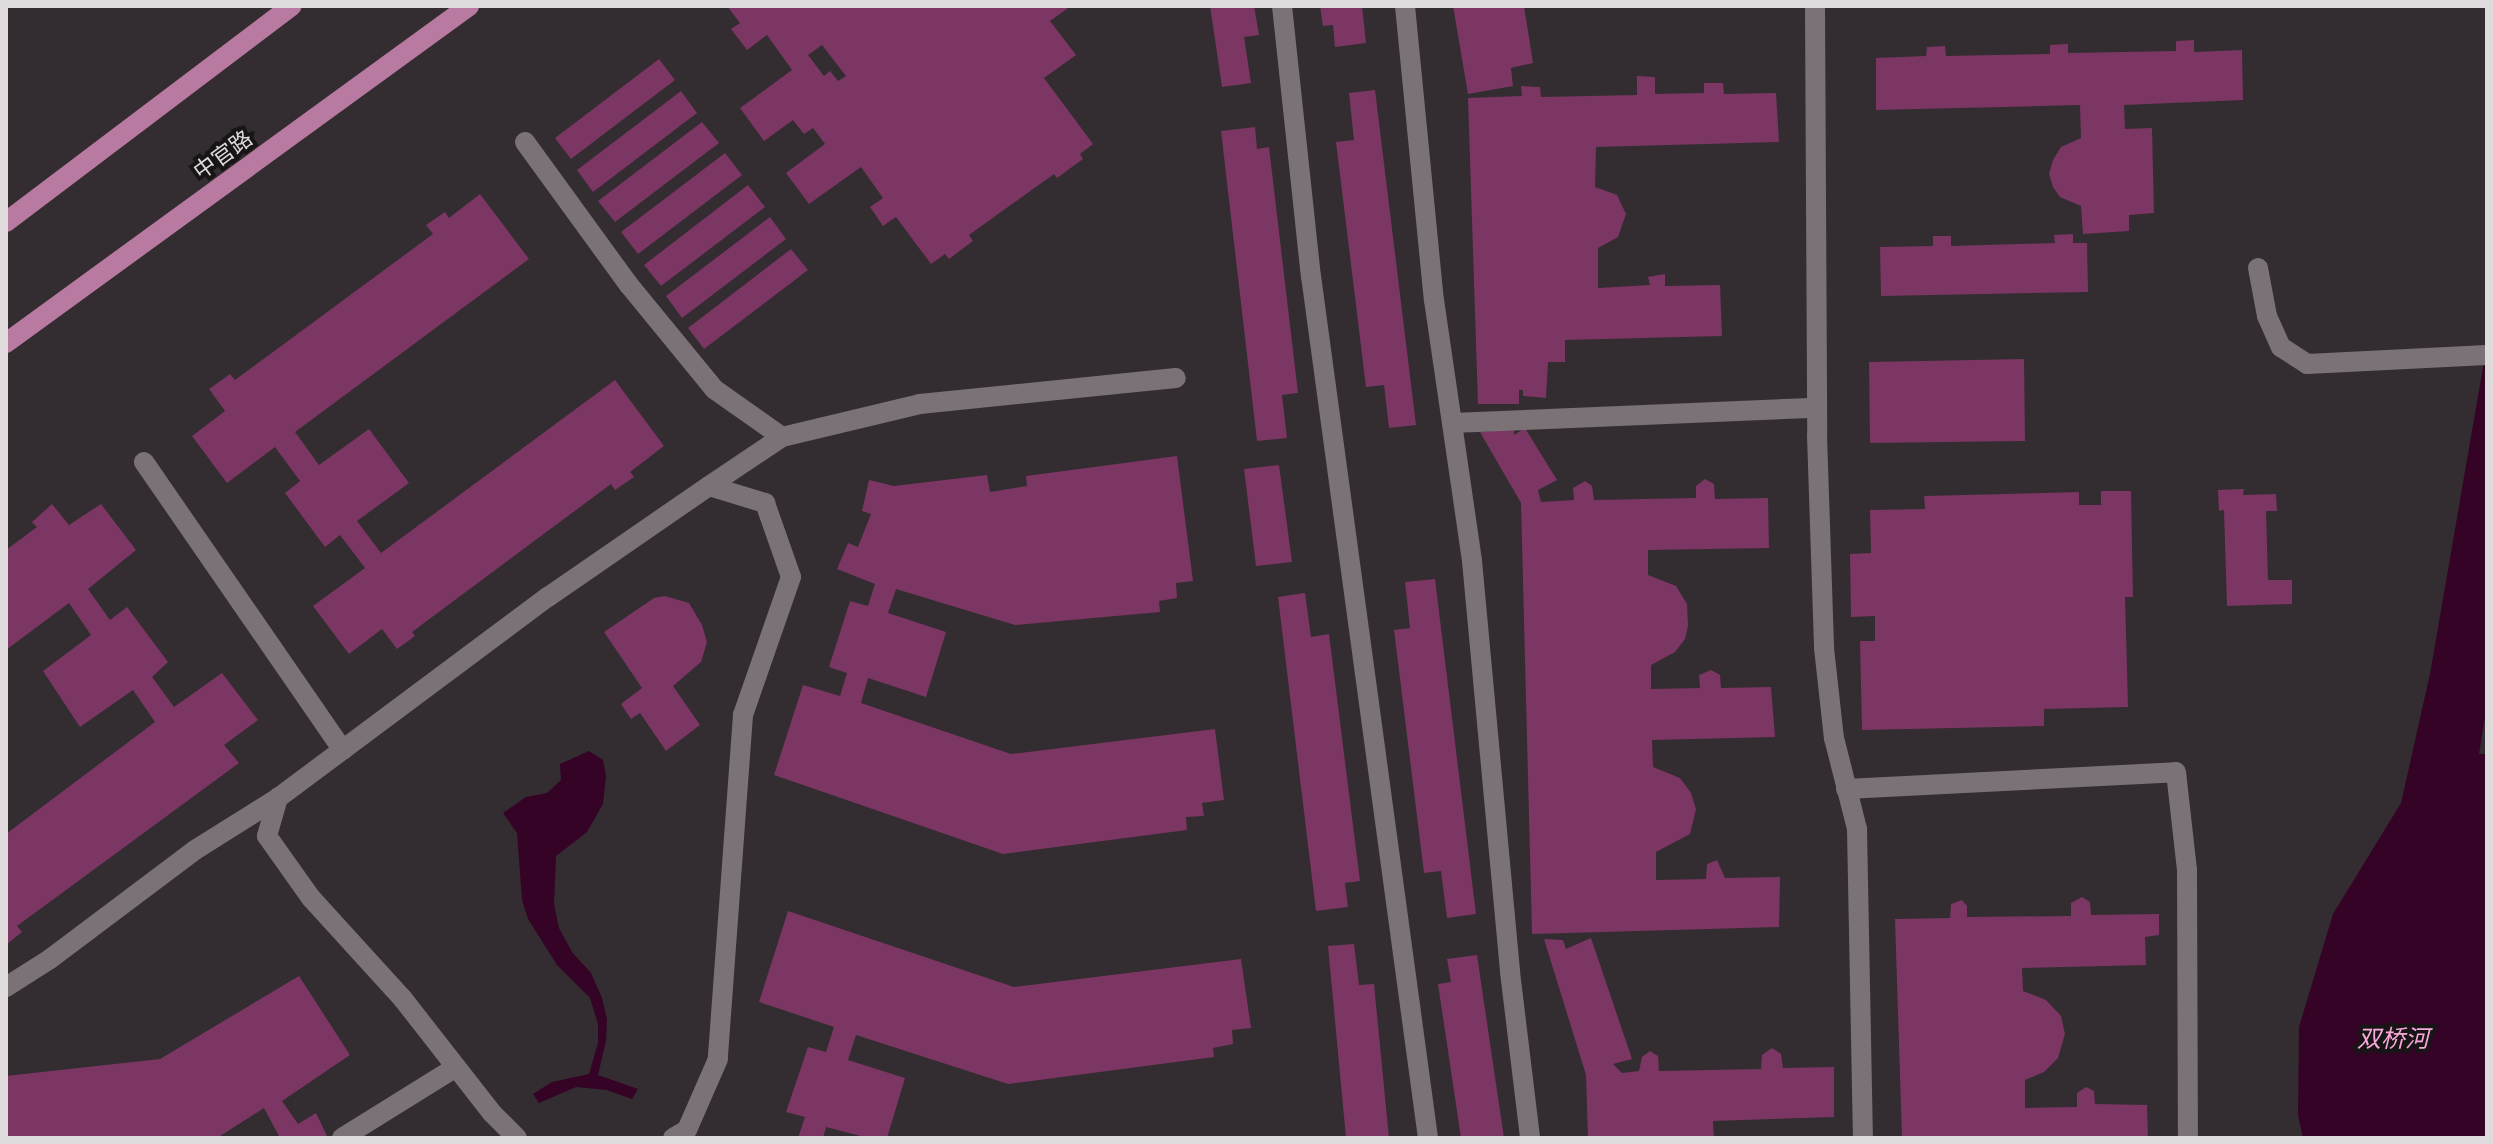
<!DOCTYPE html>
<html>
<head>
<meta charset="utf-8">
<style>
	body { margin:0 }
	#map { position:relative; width:2493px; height:1144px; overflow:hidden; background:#332c30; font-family:"Roboto Condensed","Noto Sans SC",sans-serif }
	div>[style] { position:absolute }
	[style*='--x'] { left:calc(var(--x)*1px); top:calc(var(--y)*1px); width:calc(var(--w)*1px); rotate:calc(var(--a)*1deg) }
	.water>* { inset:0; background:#350326 }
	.building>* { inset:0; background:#7b3663 }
	.minor>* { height:20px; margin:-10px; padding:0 10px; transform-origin:10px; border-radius:10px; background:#7a7277 }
	.major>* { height:20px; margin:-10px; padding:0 10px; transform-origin:10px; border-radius:10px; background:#b97aa2 }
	span { translate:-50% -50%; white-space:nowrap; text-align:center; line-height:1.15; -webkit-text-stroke:8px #181517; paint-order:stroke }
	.street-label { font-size:22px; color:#dfdbdd }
	.water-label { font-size:24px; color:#f9a8d9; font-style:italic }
	.frame { position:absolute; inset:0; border:8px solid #dfdbdd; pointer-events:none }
</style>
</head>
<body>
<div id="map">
	<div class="water">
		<div style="clip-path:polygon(2487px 344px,2487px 705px,2479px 754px,2487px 754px,2487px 1138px,2303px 1138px,2298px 1115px,2299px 1027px,2333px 914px,2401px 803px,2430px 674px)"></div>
		<div style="clip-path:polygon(589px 751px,603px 760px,606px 776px,603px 804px,587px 832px,556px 856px,554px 904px,559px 928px,572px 952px,591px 973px,602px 998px,607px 1019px,606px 1041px,598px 1075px,638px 1089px,632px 1099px,607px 1090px,576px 1087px,539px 1103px,533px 1094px,552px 1082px,589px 1074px,598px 1043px,598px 1024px,590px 998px,557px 965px,528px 919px,522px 900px,517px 833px,503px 813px,526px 797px,547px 793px,561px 780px,560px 764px)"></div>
	</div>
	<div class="building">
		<div style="clip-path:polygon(evenodd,727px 6px,1071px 6px,1050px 21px,1076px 55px,1044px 78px,1093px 144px,1080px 154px,1083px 159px,1057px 178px,1054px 174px,969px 235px,973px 241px,949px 259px,945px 254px,931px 264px,896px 217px,883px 226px,870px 207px,883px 198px,861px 167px,809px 204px,786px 173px,825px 144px,813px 128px,804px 134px,793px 120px,764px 141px,740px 108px,792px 70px,767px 35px,747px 50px,731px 29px,740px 23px,727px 6px,822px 45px,846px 76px,838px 81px,830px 71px,824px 76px,808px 55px,822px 45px)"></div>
		<div style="clip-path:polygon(1210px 6px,1254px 6px,1259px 35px,1244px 37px,1251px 83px,1222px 87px)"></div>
		<div style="clip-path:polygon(1320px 6px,1362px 6px,1366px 43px,1335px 47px,1333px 25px,1323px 26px)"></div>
		<div style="clip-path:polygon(1453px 6px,1524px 6px,1533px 63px,1511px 68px,1513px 86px,1468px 94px)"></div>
		<div style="clip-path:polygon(2194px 40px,2194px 52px,2242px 50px,2243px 100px,2124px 105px,2125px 129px,2152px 128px,2154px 213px,2129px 215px,2129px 231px,2083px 234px,2081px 206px,2060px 197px,2053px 187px,2049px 174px,2053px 160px,2061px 147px,2081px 138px,2080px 105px,1876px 110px,1876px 58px,1926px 56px,1927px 47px,1945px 46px,1946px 56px,2050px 54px,2050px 45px,2068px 44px,2068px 53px,2176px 51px,2176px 41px)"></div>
		<div style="clip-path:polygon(659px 59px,675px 80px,571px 159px,555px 138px)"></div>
		<div style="clip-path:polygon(1637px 76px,1655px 77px,1655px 94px,1704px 93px,1704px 83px,1723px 83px,1724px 94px,1776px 93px,1779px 142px,1596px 147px,1595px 187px,1617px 195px,1626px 214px,1618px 237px,1598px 248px,1598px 288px,1650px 285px,1648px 277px,1665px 274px,1665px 286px,1720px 285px,1722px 336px,1565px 340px,1565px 362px,1548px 362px,1546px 398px,1523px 396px,1523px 390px,1519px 390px,1519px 404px,1478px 404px,1468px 98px,1522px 96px,1521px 86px,1540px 87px,1541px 97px,1637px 95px)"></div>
		<div style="clip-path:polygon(1375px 90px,1416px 425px,1389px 428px,1384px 385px,1366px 387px,1336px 142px,1354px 140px,1349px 93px)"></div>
		<div style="clip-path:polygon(681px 91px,697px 113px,593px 192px,577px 170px)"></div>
		<div style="clip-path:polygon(702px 122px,719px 143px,615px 222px,598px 201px)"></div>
		<div style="clip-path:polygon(1255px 127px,1257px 149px,1269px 147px,1298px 393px,1282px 395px,1287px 438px,1257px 441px,1221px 131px)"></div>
		<div style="clip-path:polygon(725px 153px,742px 175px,638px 254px,621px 232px)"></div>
		<div style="clip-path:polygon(748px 185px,765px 207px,661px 286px,644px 265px)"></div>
		<div style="clip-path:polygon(480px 194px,529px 259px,295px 432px,319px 465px,369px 429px,409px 483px,357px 521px,381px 553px,615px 380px,664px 446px,630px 472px,634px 477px,615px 490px,611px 484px,412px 632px,415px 636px,397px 649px,382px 629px,349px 654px,313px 606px,365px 568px,340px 535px,325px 547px,285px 493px,300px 481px,275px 447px,227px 483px,192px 436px,225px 411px,209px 389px,230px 374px,235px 380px,433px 234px,426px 225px,445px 212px,449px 218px)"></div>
		<div style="clip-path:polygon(770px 217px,786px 239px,682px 318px,666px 296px)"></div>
		<div style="clip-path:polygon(2073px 234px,2073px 243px,2087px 243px,2088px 292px,1881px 296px,1880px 247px,1933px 246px,1933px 236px,1951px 236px,1951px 246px,2055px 243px,2054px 235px)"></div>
		<div style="clip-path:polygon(791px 249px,808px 270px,704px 349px,688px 328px)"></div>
		<div style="clip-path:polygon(2024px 359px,2025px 441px,1870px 443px,1869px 362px)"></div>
		<div style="clip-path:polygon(1525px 428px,1557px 480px,1538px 490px,1541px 502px,1574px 500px,1573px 488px,1585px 481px,1592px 486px,1594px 500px,1696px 498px,1696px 486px,1705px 479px,1714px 484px,1715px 499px,1768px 498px,1769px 548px,1648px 550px,1648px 575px,1676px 586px,1687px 604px,1688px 626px,1685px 639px,1675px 652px,1651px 665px,1651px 689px,1700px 688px,1699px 675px,1711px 670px,1720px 675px,1721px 688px,1771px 687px,1775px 737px,1652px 740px,1653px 767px,1680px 778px,1691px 793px,1696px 809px,1690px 834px,1656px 852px,1656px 880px,1706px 879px,1707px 864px,1717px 860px,1725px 878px,1780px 877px,1779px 927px,1532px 934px,1521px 503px,1480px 432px,1514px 429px,1514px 435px)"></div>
		<div style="clip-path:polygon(1177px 456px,1193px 581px,1176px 583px,1177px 598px,1159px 601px,1160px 612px,1015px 625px,896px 589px,888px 613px,946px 632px,926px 697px,868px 678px,861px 703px,1011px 754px,1215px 729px,1224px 800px,1202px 803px,1204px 816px,1186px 817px,1187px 830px,1003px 854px,774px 775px,803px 685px,840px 696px,847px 673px,829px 667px,850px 601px,868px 606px,875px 584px,837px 569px,848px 543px,858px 547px,871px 514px,862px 511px,869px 480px,894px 486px,987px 475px,990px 492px,1027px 486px,1026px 476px)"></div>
		<div style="clip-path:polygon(1279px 465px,1292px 562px,1256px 566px,1244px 469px)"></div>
		<div style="clip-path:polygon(2244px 489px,2243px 495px,2276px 494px,2277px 511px,2266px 511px,2268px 580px,2292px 580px,2292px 604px,2227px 606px,2224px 510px,2219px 511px,2218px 490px)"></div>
		<div style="clip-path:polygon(2101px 491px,2131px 491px,2133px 597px,2125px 597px,2128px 707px,2044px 709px,2044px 726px,1862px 730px,1860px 641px,1875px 641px,1875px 616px,1851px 617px,1850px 554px,1871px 553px,1870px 510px,1925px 509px,1924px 496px,2079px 492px,2079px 505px,2101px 505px)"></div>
		<div style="clip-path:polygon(52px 504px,69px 525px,101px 504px,136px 550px,88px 589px,110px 620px,127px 607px,168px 662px,152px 677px,174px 707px,222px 673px,258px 720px,224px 745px,239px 763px,17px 926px,22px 932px,6px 945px,6px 834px,155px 722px,133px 690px,80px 727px,43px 671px,91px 635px,69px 603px,6px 650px,6px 550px,37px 527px,32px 522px)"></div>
		<div style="clip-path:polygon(1435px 579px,1476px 914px,1447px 918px,1441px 871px,1424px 873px,1394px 630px,1410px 628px,1405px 582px)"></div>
		<div style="clip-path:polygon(1305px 593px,1311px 637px,1329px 634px,1360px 881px,1345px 883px,1348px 907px,1316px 911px,1278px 597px)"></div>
		<div style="clip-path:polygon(665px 596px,689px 603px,702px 625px,707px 642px,701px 662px,673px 686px,700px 725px,666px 751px,640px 713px,631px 719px,621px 704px,642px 688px,604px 632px,654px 598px)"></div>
		<div style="clip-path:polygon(2082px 897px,2090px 902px,2091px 915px,2159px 914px,2159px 935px,2145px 937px,2146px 965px,2022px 968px,2023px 991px,2046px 1000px,2061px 1016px,2065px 1034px,2058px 1058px,2044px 1072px,2025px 1080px,2025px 1108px,2077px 1107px,2077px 1093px,2086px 1087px,2094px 1091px,2095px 1104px,2147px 1105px,2148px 1138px,1902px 1138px,1895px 919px,1950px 918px,1951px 904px,1962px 900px,1967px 906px,1967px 917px,2071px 916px,2071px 903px)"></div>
		<div style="clip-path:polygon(788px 911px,1014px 987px,1241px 959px,1251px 1028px,1232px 1030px,1233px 1044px,1213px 1048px,1214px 1057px,1008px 1084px,856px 1035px,848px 1060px,905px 1078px,887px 1138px,868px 1138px,826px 1127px,823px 1138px,798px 1138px,805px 1117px,786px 1112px,808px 1047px,826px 1052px,834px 1027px,759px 1002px)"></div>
		<div style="clip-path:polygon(1591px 938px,1632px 1059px,1613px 1064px,1622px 1073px,1639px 1071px,1642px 1057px,1650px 1051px,1658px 1056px,1659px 1071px,1761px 1069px,1762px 1055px,1772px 1048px,1781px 1054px,1783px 1068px,1834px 1067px,1834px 1117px,1713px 1121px,1714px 1138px,1588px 1138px,1586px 1075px,1544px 939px,1563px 940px,1566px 949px)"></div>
		<div style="clip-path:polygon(1354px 944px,1359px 985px,1374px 984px,1389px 1138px,1346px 1138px,1328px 946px)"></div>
		<div style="clip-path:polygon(1477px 955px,1504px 1138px,1461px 1138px,1438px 984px,1451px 982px,1447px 959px)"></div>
		<div style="clip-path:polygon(299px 976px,350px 1055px,282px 1101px,298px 1124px,316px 1113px,328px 1138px,275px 1138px,279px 1136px,264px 1108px,217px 1138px,6px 1138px,6px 1076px,160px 1059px)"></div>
	</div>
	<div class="minor">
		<div style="--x:1282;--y:6;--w:272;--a:83.9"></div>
		<div style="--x:1311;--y:276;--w:870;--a:82.27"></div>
		<div style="--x:1405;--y:6;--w:295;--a:84.4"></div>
		<div style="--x:1434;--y:300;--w:264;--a:81.7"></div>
		<div style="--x:1472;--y:561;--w:413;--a:84.7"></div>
		<div style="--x:1510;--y:972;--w:167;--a:83.1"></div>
		<div style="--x:1815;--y:6;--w:429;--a:89.7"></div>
		<div style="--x:1817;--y:435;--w:213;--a:88.1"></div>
		<div style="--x:1824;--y:648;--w:91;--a:83.7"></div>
		<div style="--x:1834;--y:738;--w:94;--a:75.8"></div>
		<div style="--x:1857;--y:829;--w:309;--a:88.9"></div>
		<div style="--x:525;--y:142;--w:177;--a:54"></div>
		<div style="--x:629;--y:285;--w:134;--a:50.7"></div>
		<div style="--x:714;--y:389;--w:83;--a:35.2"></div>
		<div style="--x:2258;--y:268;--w:49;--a:79.4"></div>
		<div style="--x:2267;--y:316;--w:34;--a:66"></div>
		<div style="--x:2281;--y:347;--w:31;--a:33"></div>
		<div style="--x:2307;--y:364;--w:180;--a:-2.9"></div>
		<div style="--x:1452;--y:423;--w:365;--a:-2.4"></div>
		<div style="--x:144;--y:462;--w:350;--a:55.4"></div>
		<div style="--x:709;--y:486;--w:88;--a:-33.9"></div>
		<div style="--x:782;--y:437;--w:142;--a:-13.4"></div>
		<div style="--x:920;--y:404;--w:257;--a:-5.8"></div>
		<div style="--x:1846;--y:789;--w:330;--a:-2.9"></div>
		<div style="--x:2176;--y:772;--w:99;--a:83.6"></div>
		<div style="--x:2187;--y:870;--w:268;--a:89.8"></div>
		<div style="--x:6;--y:987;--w:52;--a:-32.5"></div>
		<div style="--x:50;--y:959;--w:181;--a:-36.9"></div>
		<div style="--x:195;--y:850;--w:98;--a:-32.1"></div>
		<div style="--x:342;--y:1138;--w:134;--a:-31.9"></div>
		<div style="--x:517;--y:1138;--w:35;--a:-135"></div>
		<div style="--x:492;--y:1113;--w:145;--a:-128"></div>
		<div style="--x:403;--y:999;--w:137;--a:-132.3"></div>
		<div style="--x:311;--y:898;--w:76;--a:-125.4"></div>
		<div style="--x:267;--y:836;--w:40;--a:-74"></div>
		<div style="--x:278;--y:798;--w:337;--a:-36.7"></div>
		<div style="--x:548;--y:597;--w:196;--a:-34.6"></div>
		<div style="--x:709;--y:486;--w:59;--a:16.9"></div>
		<div style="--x:765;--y:503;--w:78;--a:70.6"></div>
		<div style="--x:791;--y:577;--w:146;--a:109.2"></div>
		<div style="--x:743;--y:715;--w:345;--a:94.2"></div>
		<div style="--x:718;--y:1059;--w:77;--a:113.6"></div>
		<div style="--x:687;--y:1130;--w:16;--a:150"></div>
	</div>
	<div class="major">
		<div style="--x:6;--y:222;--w:358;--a:-37.1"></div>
		<div style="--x:6;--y:343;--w:573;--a:-36.05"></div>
	</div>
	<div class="street-label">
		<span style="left:223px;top:155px;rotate:-36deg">中官路</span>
	</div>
	<div class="water-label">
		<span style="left:2393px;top:1040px">双桥河</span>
	</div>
	<div class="frame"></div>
</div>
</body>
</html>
